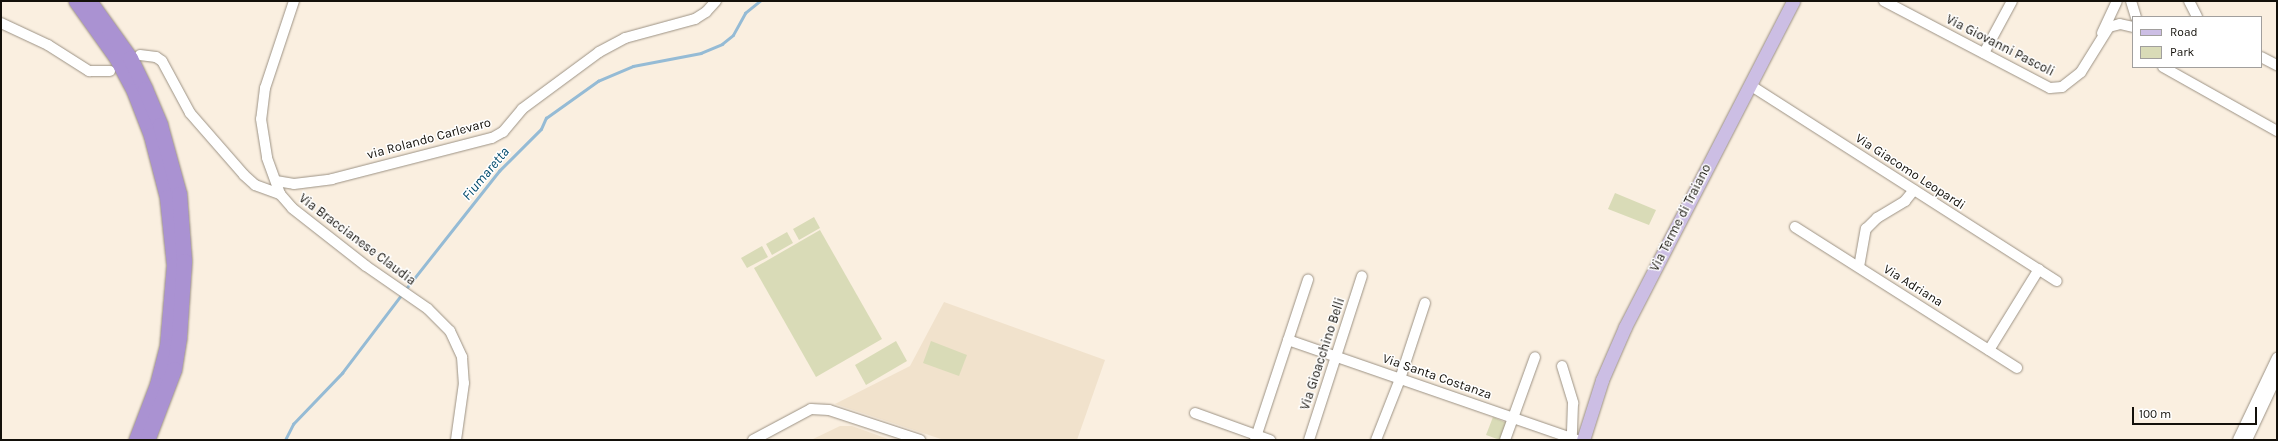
<!DOCTYPE html>
<html>
<head>
<meta charset="utf-8">
<style>
	body { margin:0 }
	#map { position:relative; width:2278px; height:441px; overflow:hidden; background:#faefe0; font-family:Karla,sans-serif }
	div>[style] { position:absolute }
	[style*='--x'] { left:calc(var(--x)*1px); top:calc(var(--y)*1px); width:calc(var(--w)*1px); rotate:calc(var(--a)*1deg) }
	.built>* { inset:0; background:#f1e2cc }
	.green>* { inset:0; background:#d9dbb7 }
	.stream>* { height:2.5px; margin:-1.25px; padding:0 1.25px; transform-origin:1.25px; border-radius:1.25px; background:#95bbd5 }
	.roads { filter:drop-shadow(0 0 1px #9c9284) drop-shadow(0 0 1px #9c9284) }
	.minor>* { height:10px; margin:-5px; padding:0 5px; transform-origin:5px; border-radius:5px; background:#fff }
	.major>* { height:13px; margin:-6.5px; padding:0 6.5px; transform-origin:6.5px; border-radius:6.5px; background:#ccbee4 }
	.highway>* { height:15px; margin:-7.5px; padding:0 7.5px; transform-origin:7.5px; border-radius:7.5px; background:#aa92d2 }
	span { translate:-50% -50%; white-space:nowrap; text-align:center; line-height:1.15; -webkit-text-stroke:3px #fff; paint-order:stroke }
	.street-label { font-size:13px; color:#13100a }
	.water-label { font-size:14px; color:#044c6e; font-style:italic }
	.frame { position:absolute; inset:0; border:2px solid #13100a; pointer-events:none }
	.legend { position:absolute; left:2132px; top:16px; width:130px; height:52px; box-sizing:border-box; background:#fff; border:1px solid #a19f9d; margin:0; padding:5px 7px; list-style:none; font-size:12px; color:#13100a }
	.legend li { display:flex; align-items:center; gap:8px; height:20px }
	.legend b { width:20px; border:1px solid #a19f9d }
	.scale { position:absolute; left:2132px; top:407px; width:125px; height:18px; box-sizing:border-box; border:2px solid #13100a; border-top:0; padding-left:5px; font-size:12px; line-height:14px; white-space:nowrap; color:#13100a; -webkit-text-stroke:3px #fff; paint-order:stroke }
</style>
</head>
<body>
<div id="map">
	<div class="built">
		<div style="clip-path:polygon(944px 302px,1105px 360px,1077px 440px,944px 440px,835px 404px,910px 366px)"></div>
		<div style="clip-path:polygon(840px 426px,852px 426px,891px 440px,811px 440px)"></div>
	</div>
	<div class="green">
		<div style="clip-path:polygon(1615px 193px,1656px 210px,1649px 225px,1608px 209px)"></div>
		<div style="clip-path:polygon(814px 217px,820px 228px,799px 240px,793px 229px)"></div>
		<div style="clip-path:polygon(820px 230px,882px 339px,816px 377px,754px 268px)"></div>
		<div style="clip-path:polygon(787px 232px,793px 243px,772px 255px,766px 244px)"></div>
		<div style="clip-path:polygon(762px 246px,768px 257px,747px 268px,741px 258px)"></div>
		<div style="clip-path:polygon(896px 341px,907px 361px,866px 385px,855px 365px)"></div>
		<div style="clip-path:polygon(931px 341px,967px 355px,959px 376px,923px 363px)"></div>
		<div style="clip-path:polygon(1493px 417px,1507px 423px,1500px 440px,1486px 435px)"></div>
	</div>
	<div class="stream">
		<div style="--x:405;--y:290;--w:152;--a:-51.7"></div>
		<div style="--x:499;--y:171;--w:59;--a:-45"></div>
		<div style="--x:541;--y:129;--w:12;--a:-66"></div>
		<div style="--x:546;--y:118;--w:64;--a:-35.4"></div>
		<div style="--x:598;--y:81;--w:38;--a:-23"></div>
		<div style="--x:633;--y:66;--w:69;--a:-10.8"></div>
		<div style="--x:701;--y:53;--w:23;--a:-23"></div>
		<div style="--x:722;--y:44;--w:14;--a:-39"></div>
		<div style="--x:733;--y:35;--w:25;--a:-61"></div>
		<div style="--x:745;--y:13;--w:19;--a:-39"></div>
		<div style="--x:285;--y:440;--w:18;--a:-63"></div>
		<div style="--x:293;--y:424;--w:71;--a:-46.1"></div>
		<div style="--x:342;--y:373;--w:99;--a:-52.8"></div>
	</div>
	<div class="roads">
		<div class="minor">
			<div style="--x:294;--y:1;--w:92;--a:108.4"></div>
			<div style="--x:265;--y:88;--w:31;--a:97"></div>
			<div style="--x:261;--y:119;--w:39;--a:81"></div>
			<div style="--x:267;--y:158;--w:38;--a:70"></div>
			<div style="--x:280;--y:194;--w:18;--a:49"></div>
			<div style="--x:292;--y:208;--w:94;--a:38.1"></div>
			<div style="--x:366;--y:266;--w:75;--a:34.7"></div>
			<div style="--x:428;--y:309;--w:31;--a:45"></div>
			<div style="--x:450;--y:331;--w:29;--a:65"></div>
			<div style="--x:462;--y:357;--w:26;--a:86"></div>
			<div style="--x:464;--y:383;--w:58;--a:98"></div>
			<div style="--x:1884;--y:1;--w:187;--a:27.7"></div>
			<div style="--x:2050;--y:88;--w:12;--a:-5"></div>
			<div style="--x:2062;--y:87;--w:24;--a:-38"></div>
			<div style="--x:2081;--y:72;--w:53;--a:-58.1"></div>
			<div style="--x:2109;--y:27;--w:11;--a:-15"></div>
			<div style="--x:2120;--y:24;--w:13;--a:13"></div>
			<div style="--x:2131;--y:1;--w:17;--a:73"></div>
			<div style="--x:2189;--y:1;--w:18;--a:63"></div>
			<div style="--x:1;--y:23;--w:52;--a:25.1"></div>
			<div style="--x:48;--y:45;--w:49;--a:32.4"></div>
			<div style="--x:89;--y:71;--w:21;--a:0"></div>
			<div style="--x:2102;--y:33;--w:35;--a:-65"></div>
			<div style="--x:1984;--y:53;--w:59;--a:-61.7"></div>
			<div style="--x:140;--y:55;--w:16;--a:7"></div>
			<div style="--x:156;--y:57;--w:7;--a:34"></div>
			<div style="--x:162;--y:61;--w:59;--a:61.7"></div>
			<div style="--x:190;--y:113;--w:82;--a:48.9"></div>
			<div style="--x:244;--y:175;--w:15;--a:42"></div>
			<div style="--x:255;--y:185;--w:27;--a:20"></div>
			<div style="--x:2261;--y:57;--w:18;--a:27"></div>
			<div style="--x:2163;--y:67;--w:131;--a:29.3"></div>
			<div style="--x:1750;--y:85;--w:364;--a:32.6"></div>
			<div style="--x:276;--y:181;--w:18;--a:9"></div>
			<div style="--x:294;--y:184;--w:38;--a:-7"></div>
			<div style="--x:332;--y:179;--w:165;--a:-14.4"></div>
			<div style="--x:492;--y:138;--w:13;--a:-29"></div>
			<div style="--x:503;--y:132;--w:30;--a:-50"></div>
			<div style="--x:522;--y:109;--w:96;--a:-36.5"></div>
			<div style="--x:599;--y:52;--w:30;--a:-28"></div>
			<div style="--x:625;--y:38;--w:73;--a:-15.2"></div>
			<div style="--x:695;--y:19;--w:13;--a:-32"></div>
			<div style="--x:706;--y:12;--w:15;--a:-48"></div>
			<div style="--x:1795;--y:227;--w:263;--a:32.4"></div>
			<div style="--x:1859;--y:267;--w:39;--a:-80"></div>
			<div style="--x:1866;--y:229;--w:16;--a:-45"></div>
			<div style="--x:1877;--y:218;--w:33;--a:-31"></div>
			<div style="--x:1905;--y:201;--w:14;--a:-51"></div>
			<div style="--x:1288;--y:340;--w:305;--a:19.1"></div>
			<div style="--x:1989;--y:350;--w:95;--a:-58.3"></div>
			<div style="--x:1562;--y:366;--w:39;--a:73"></div>
			<div style="--x:1573;--y:403;--w:35;--a:92"></div>
			<div style="--x:1195;--y:413;--w:80;--a:19.8"></div>
			<div style="--x:753;--y:440;--w:66;--a:-28.1"></div>
			<div style="--x:811;--y:409;--w:18;--a:3"></div>
			<div style="--x:829;--y:410;--w:96;--a:18.2"></div>
			<div style="--x:1255;--y:440;--w:169;--a:-71.7"></div>
			<div style="--x:1309;--y:440;--w:172;--a:-72.1"></div>
			<div style="--x:1376;--y:440;--w:66;--a:-68.5"></div>
			<div style="--x:1400;--y:379;--w:80;--a:-71.8"></div>
			<div style="--x:1505;--y:440;--w:88;--a:-70.1"></div>
			<div style="--x:2238;--y:440;--w:91;--a:-64.6"></div>
			<div style="--x:2247;--y:440;--w:71;--a:-64.9"></div>
		</div>
		<div class="major">
			<div style="--x:1583;--y:440;--w:63;--a:-72.4"></div>
			<div style="--x:1602;--y:380;--w:58;--a:-66.5"></div>
			<div style="--x:1625;--y:327;--w:367;--a:-62.7"></div>
		</div>
		<div class="highway">
			<div style="--x:76;--y:1;--w:69;--a:54.5"></div>
			<div style="--x:116;--y:57;--w:38;--a:62"></div>
			<div style="--x:134;--y:91;--w:47;--a:68.9"></div>
			<div style="--x:151;--y:135;--w:64;--a:75.5"></div>
			<div style="--x:167;--y:197;--w:68;--a:84.1"></div>
			<div style="--x:174;--y:265;--w:81;--a:94.9"></div>
			<div style="--x:167;--y:346;--w:40;--a:104.4"></div>
			<div style="--x:157;--y:385;--w:59;--a:110.9"></div>
			<div style="--x:89;--y:1;--w:70;--a:54.3"></div>
			<div style="--x:130;--y:58;--w:34;--a:64"></div>
			<div style="--x:145;--y:89;--w:39;--a:67"></div>
			<div style="--x:160;--y:125;--w:72;--a:74.6"></div>
			<div style="--x:179;--y:194;--w:67;--a:85.7"></div>
			<div style="--x:184;--y:261;--w:76;--a:93.8"></div>
			<div style="--x:179;--y:337;--w:32;--a:99"></div>
			<div style="--x:174;--y:369;--w:76;--a:110.8"></div>
		</div>
	</div>
	<div class="street-label">
		<span style="left:2000px;top:46px;rotate:27deg">Via Giovanni Pascoli</span>
		<span style="left:429px;top:139px;rotate:-15deg">via Rolando Carlevaro</span>
		<span style="left:1910px;top:172px;rotate:33deg">Via Giacomo Leopardi</span>
		<span style="left:1681px;top:218px;rotate:-63deg">Via Terme di Traiano</span>
		<span style="left:357px;top:240px;rotate:37deg">Via Braccianese Claudia</span>
		<span style="left:1913px;top:286px;rotate:32deg">Via Adriana</span>
		<span style="left:1323px;top:354px;rotate:-72deg">Via Gioacchino Belli</span>
		<span style="left:1437px;top:377px;rotate:19deg">Via Santa Costanza</span>
	</div>
	<div class="water-label">
		<span style="left:486px;top:174px;rotate:-50deg">Fiumaretta</span>
	</div>
	<div class="frame"></div>
	<ul class="legend">
	<li><b style="height:5px;background:#ccbee4"></b>Road</li>
	<li><b style="height:11px;background:#d9dbb7"></b>Park</li>
	</ul>
	<div class="scale">100 m</div>
</div>
</body>
</html>
